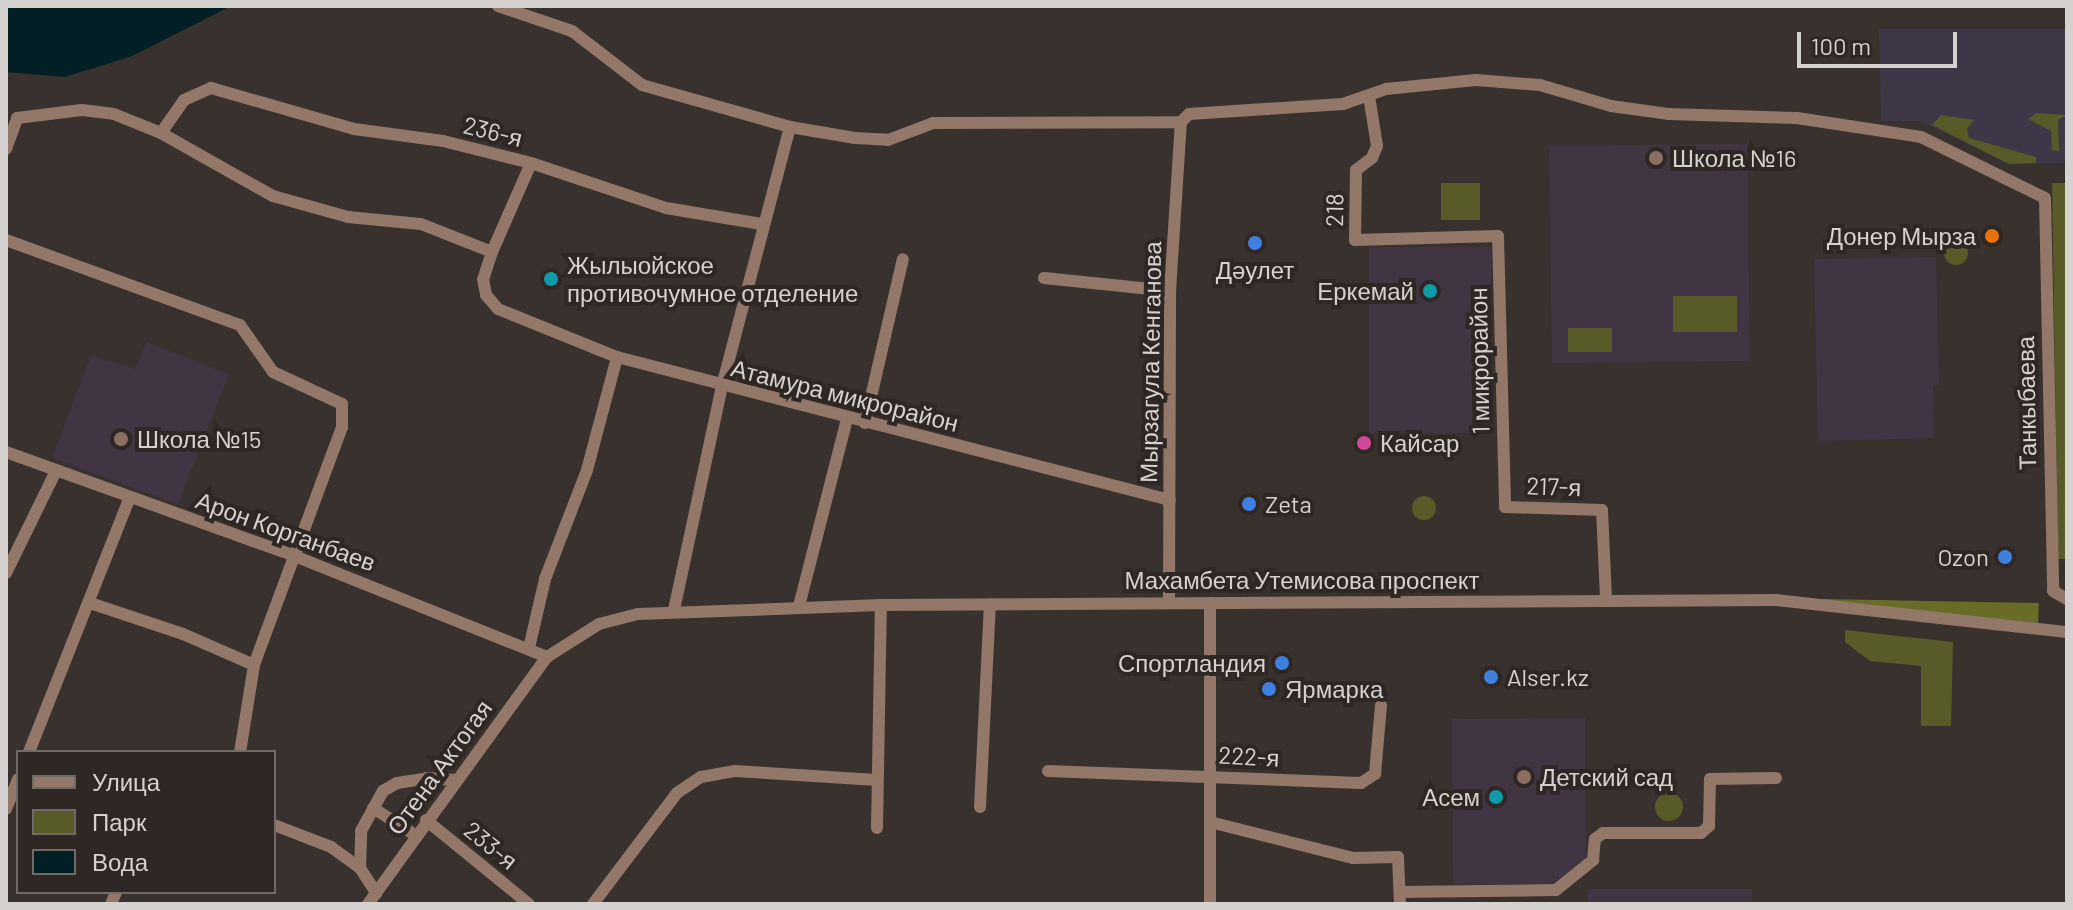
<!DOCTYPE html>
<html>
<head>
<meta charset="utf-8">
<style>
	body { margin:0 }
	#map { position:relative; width:2073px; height:910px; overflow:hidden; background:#38312d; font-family:Barlow,sans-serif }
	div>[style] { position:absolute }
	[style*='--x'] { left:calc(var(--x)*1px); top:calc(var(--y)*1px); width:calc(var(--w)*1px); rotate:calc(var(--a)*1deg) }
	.education>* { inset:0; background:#413544 }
	.medical>* { inset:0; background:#3d3748 }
	.green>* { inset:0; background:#585b27 }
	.round { border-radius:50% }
	.forest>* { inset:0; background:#696c27 }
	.water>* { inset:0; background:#021f26 }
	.minor>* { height:12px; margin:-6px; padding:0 6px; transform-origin:6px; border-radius:6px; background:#937768 }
	.dots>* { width:22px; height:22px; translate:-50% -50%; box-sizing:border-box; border:4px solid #2e2723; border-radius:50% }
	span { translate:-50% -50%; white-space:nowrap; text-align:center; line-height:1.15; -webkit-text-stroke:8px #2e2723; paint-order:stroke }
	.street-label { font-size:24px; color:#d5d1ce }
	.poi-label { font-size:24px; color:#d5d1ce }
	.left { translate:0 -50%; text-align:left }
	.right { translate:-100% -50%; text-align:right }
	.frame { position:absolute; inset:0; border:8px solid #d5d1ce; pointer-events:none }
	.legend { position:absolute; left:16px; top:750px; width:260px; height:144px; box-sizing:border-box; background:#2e2723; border:2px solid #716b67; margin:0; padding:10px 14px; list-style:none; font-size:24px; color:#d5d1ce }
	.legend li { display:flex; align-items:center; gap:16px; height:40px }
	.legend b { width:40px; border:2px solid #716b67 }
	.scale { position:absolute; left:1797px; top:32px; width:160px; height:36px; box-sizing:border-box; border:4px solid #d5d1ce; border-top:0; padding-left:10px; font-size:24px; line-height:28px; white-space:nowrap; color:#d5d1ce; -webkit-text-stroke:6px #2e2723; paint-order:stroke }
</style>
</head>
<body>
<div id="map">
	<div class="education">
		<div style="clip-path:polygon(1747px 144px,1750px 361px,1552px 363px,1549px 146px)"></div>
		<div style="clip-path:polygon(1369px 247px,1491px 247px,1492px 433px,1369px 433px)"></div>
		<div style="clip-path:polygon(1936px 257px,1939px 385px,1933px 386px,1934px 438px,1818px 441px,1814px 259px)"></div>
		<div style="clip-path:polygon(146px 342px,229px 374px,178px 504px,52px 458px,91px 355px,135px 369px)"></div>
		<div style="clip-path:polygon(1585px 718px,1586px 862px,1550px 884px,1453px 884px,1452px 719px)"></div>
		<div style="clip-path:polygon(1588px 889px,1752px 889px,1752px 904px,1588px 904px)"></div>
	</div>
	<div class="medical">
		<div style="clip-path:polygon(1879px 29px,2067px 29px,2067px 163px,2009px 164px,1920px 121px,1881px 121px)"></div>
	</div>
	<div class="green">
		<div style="clip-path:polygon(2037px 113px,2067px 115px,2058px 120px,2059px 151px,2052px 150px,2051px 131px,2028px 119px)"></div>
		<div style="clip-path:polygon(1941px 115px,1974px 120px,1967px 129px,1969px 138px,2036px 157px,2036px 163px,2009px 164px,1932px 125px)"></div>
		<div style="clip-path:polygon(1441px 183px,1480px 183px,1480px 220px,1441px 220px)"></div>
		<div style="clip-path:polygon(2052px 183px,2067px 183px,2067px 559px,2058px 559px)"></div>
		<div class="round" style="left:1944px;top:241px;width:24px;height:24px"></div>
		<div style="clip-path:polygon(1673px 296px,1737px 296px,1737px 332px,1673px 332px)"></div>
		<div style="clip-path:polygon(1568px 328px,1612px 328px,1612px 352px,1568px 352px)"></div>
		<div class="round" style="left:1412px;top:496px;width:24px;height:24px"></div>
		<div style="clip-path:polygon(1845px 630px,1953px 642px,1951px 726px,1921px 726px,1921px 666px,1870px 661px,1845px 642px)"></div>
		<div class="round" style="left:1655px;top:793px;width:28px;height:28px"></div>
	</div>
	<div class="forest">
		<div style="clip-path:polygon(1823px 599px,2039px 603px,2038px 623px,1822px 602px)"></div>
	</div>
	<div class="water">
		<div style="clip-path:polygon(6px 6px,231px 6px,132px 56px,65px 77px,6px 72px)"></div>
	</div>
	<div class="minor">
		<div style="--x:498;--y:6;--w:78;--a:18.7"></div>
		<div style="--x:572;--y:31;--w:88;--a:37.6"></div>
		<div style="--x:642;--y:85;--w:154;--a:15.8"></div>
		<div style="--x:790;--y:127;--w:66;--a:9.6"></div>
		<div style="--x:855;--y:138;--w:33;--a:3"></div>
		<div style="--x:888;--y:140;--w:48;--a:-20.7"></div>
		<div style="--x:933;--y:123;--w:248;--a:-0.2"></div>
		<div style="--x:1181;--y:122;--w:11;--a:-45"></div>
		<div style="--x:1189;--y:114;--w:154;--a:-3.7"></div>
		<div style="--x:1343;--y:104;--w:46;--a:-19.2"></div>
		<div style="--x:1386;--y:89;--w:90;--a:-5.7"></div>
		<div style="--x:1476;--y:80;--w:64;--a:4.5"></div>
		<div style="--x:1540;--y:85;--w:74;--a:16.5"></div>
		<div style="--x:1611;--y:106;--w:59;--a:7.9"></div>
		<div style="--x:1669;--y:114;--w:128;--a:1.8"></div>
		<div style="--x:1797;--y:118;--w:125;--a:8.7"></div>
		<div style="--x:1921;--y:137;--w:138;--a:26.2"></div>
		<div style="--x:2045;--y:198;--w:393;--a:88.8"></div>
		<div style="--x:2053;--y:591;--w:16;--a:30"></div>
		<div style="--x:1369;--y:96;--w:51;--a:80.9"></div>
		<div style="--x:1377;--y:146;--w:13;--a:113"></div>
		<div style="--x:1372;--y:158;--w:20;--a:143"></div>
		<div style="--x:1356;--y:170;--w:70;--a:90.8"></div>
		<div style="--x:1355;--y:240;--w:143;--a:-1.6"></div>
		<div style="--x:1498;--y:236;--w:271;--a:88.5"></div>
		<div style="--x:1505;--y:507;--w:97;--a:1.8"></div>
		<div style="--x:1602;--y:510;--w:89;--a:87.4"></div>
		<div style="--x:161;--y:133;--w:40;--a:-55.1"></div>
		<div style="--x:184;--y:100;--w:30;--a:-24"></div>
		<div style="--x:211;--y:88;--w:149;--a:16"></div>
		<div style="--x:354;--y:129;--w:90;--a:7.7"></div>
		<div style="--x:443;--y:141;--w:91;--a:14"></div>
		<div style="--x:531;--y:163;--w:142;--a:18.4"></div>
		<div style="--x:666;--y:208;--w:97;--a:9.5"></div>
		<div style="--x:6;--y:149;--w:33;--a:-70"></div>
		<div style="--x:17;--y:118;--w:65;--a:-7"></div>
		<div style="--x:82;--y:110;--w:32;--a:7"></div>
		<div style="--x:114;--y:114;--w:51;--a:22"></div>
		<div style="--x:161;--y:133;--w:129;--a:29.4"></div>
		<div style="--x:273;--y:196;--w:78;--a:15.6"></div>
		<div style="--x:348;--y:217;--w:73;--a:5.5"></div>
		<div style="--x:421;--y:224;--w:76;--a:21.5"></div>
		<div style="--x:492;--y:252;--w:28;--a:108"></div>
		<div style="--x:483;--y:279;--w:16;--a:79"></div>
		<div style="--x:486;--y:295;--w:18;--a:49"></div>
		<div style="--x:498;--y:309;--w:128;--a:22"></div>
		<div style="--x:617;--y:357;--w:571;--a:14.5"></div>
		<div style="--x:6;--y:240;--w:249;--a:20"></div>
		<div style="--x:240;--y:325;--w:57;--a:54.9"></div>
		<div style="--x:273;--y:372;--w:76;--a:24.9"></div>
		<div style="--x:342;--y:404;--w:23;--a:90"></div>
		<div style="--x:342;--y:427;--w:254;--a:110.3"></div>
		<div style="--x:254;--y:665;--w:88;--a:99.1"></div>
		<div style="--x:492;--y:252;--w:97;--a:-66.3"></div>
		<div style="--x:1044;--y:278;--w:127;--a:5.9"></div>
		<div style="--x:865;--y:423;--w:168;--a:-77"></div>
		<div style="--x:6;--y:452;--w:304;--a:19.8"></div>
		<div style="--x:292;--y:555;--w:275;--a:21.8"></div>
		<div style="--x:6;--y:573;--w:114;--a:-63.9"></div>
		<div style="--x:90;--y:603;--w:98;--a:18.4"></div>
		<div style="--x:183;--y:634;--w:77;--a:23.6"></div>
		<div style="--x:1169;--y:603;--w:312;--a:-89.8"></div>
		<div style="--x:1170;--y:291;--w:169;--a:-86.3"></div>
		<div style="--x:1210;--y:603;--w:301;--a:90"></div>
		<div style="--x:799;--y:606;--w:193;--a:-75.6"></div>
		<div style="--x:674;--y:610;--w:229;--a:-77.9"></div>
		<div style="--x:722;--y:386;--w:268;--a:-75.3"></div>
		<div style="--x:529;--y:648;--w:71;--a:-76.9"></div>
		<div style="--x:545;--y:579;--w:117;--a:-68.9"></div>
		<div style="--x:587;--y:470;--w:117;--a:-75.1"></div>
		<div style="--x:29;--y:752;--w:274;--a:-68.4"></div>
		<div style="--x:1048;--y:771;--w:313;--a:2.2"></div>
		<div style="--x:1361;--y:783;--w:17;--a:-33"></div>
		<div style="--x:1375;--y:774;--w:69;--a:-85"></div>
		<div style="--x:980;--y:807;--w:203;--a:-87.2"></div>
		<div style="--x:373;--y:808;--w:50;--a:32.7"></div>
		<div style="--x:6;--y:809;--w:32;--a:-68"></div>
		<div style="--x:426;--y:820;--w:133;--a:39.2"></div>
		<div style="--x:1210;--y:822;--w:147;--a:14.1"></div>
		<div style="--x:1353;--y:858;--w:45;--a:-1.3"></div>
		<div style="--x:1398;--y:857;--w:47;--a:87.6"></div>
		<div style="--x:274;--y:825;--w:61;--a:21.1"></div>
		<div style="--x:331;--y:847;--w:36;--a:36"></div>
		<div style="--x:360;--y:868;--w:30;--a:57"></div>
		<div style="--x:877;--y:828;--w:223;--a:-89"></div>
		<div style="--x:360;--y:868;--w:37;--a:-88"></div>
		<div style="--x:361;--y:831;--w:46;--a:-61.2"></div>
		<div style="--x:383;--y:791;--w:16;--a:-30"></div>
		<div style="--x:397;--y:783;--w:30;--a:-9"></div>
		<div style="--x:427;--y:778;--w:28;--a:4"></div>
		<div style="--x:1400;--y:892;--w:156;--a:-0.7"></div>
		<div style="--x:1556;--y:890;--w:48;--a:-39"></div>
		<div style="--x:1593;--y:860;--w:21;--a:-85"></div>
		<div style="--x:1595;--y:839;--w:10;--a:-37"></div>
		<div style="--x:1603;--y:833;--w:98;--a:0"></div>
		<div style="--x:1701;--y:833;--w:11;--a:-41"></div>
		<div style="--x:1709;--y:826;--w:47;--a:-88.8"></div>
		<div style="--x:1710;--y:779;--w:66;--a:-0.9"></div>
		<div style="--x:111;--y:904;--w:13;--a:-67"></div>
		<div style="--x:368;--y:904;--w:305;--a:-54.1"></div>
		<div style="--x:547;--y:657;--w:62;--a:-32.4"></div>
		<div style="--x:599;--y:624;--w:40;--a:-14.4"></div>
		<div style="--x:638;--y:614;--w:243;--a:-2.1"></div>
		<div style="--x:881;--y:605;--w:895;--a:-0.32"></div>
		<div style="--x:1776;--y:600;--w:293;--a:6.3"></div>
		<div style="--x:593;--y:904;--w:139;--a:-52.9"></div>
		<div style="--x:677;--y:793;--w:29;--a:-34"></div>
		<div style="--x:701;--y:777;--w:35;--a:-10"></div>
		<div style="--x:735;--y:771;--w:142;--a:3.6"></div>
	</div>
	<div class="dots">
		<div style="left:1656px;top:158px;background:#8d6e63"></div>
		<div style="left:1992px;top:236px;background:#e8710a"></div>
		<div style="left:1255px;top:243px;background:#3f7fe0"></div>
		<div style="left:551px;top:279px;background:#0f9aa8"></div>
		<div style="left:1430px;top:291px;background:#0f9aa8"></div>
		<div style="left:121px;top:439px;background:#8d6e63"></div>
		<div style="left:1364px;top:443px;background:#d1479c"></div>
		<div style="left:1249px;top:504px;background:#3f7fe0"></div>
		<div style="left:2005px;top:557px;background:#3f7fe0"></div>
		<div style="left:1282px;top:663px;background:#3f7fe0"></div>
		<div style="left:1491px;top:677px;background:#3f7fe0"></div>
		<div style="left:1269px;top:689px;background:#3f7fe0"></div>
		<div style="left:1524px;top:777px;background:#8d6e63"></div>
		<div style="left:1496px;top:797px;background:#0f9aa8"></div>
	</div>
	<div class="street-label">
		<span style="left:493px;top:131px;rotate:14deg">236-я</span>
		<span style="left:1334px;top:210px;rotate:-89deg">218</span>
		<span style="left:1479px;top:361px;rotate:-91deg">1 микрорайон</span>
		<span style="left:1150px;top:362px;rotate:-89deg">Мырзагула Кенганова</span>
		<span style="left:845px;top:395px;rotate:14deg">Атамура микрорайон</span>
		<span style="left:2026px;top:403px;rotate:-91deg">Танкыбаева</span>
		<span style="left:1554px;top:486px;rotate:2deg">217-я</span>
		<span style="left:286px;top:531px;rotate:20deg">Арон Корганбаев</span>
		<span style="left:1302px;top:580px">Махамбета Утемисова проспект</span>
		<span style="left:1249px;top:756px;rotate:3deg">222-я</span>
		<span style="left:439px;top:767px;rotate:-54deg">Отена Актогая</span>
		<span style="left:491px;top:845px;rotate:39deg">233-я</span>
	</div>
	<div class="poi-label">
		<span class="left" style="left:1672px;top:158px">Школа №16</span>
		<span class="right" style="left:1976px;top:236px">Донер Мырза</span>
		<span class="left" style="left:567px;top:279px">Жылыойское<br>противочумное отделение</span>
		<span style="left:1255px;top:270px">Дәулет</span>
		<span class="right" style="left:1414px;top:291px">Еркемай</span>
		<span class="left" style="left:137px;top:439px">Школа №15</span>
		<span class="left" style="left:1380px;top:443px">Кайсар</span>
		<span class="left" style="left:1265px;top:504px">Zeta</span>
		<span class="right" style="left:1989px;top:557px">Ozon</span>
		<span class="right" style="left:1266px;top:663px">Спортландия</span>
		<span class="left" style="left:1507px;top:677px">Alser.kz</span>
		<span class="left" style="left:1285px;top:689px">Ярмарка</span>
		<span class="left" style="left:1540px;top:777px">Детский сад</span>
		<span class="right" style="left:1480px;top:797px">Асем</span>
	</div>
	<div class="frame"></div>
	<ul class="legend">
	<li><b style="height:10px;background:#937768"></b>Улица</li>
	<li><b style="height:22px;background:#585b27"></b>Парк</li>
	<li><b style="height:22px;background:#021f26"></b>Вода</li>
	</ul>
	<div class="scale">100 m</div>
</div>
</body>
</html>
